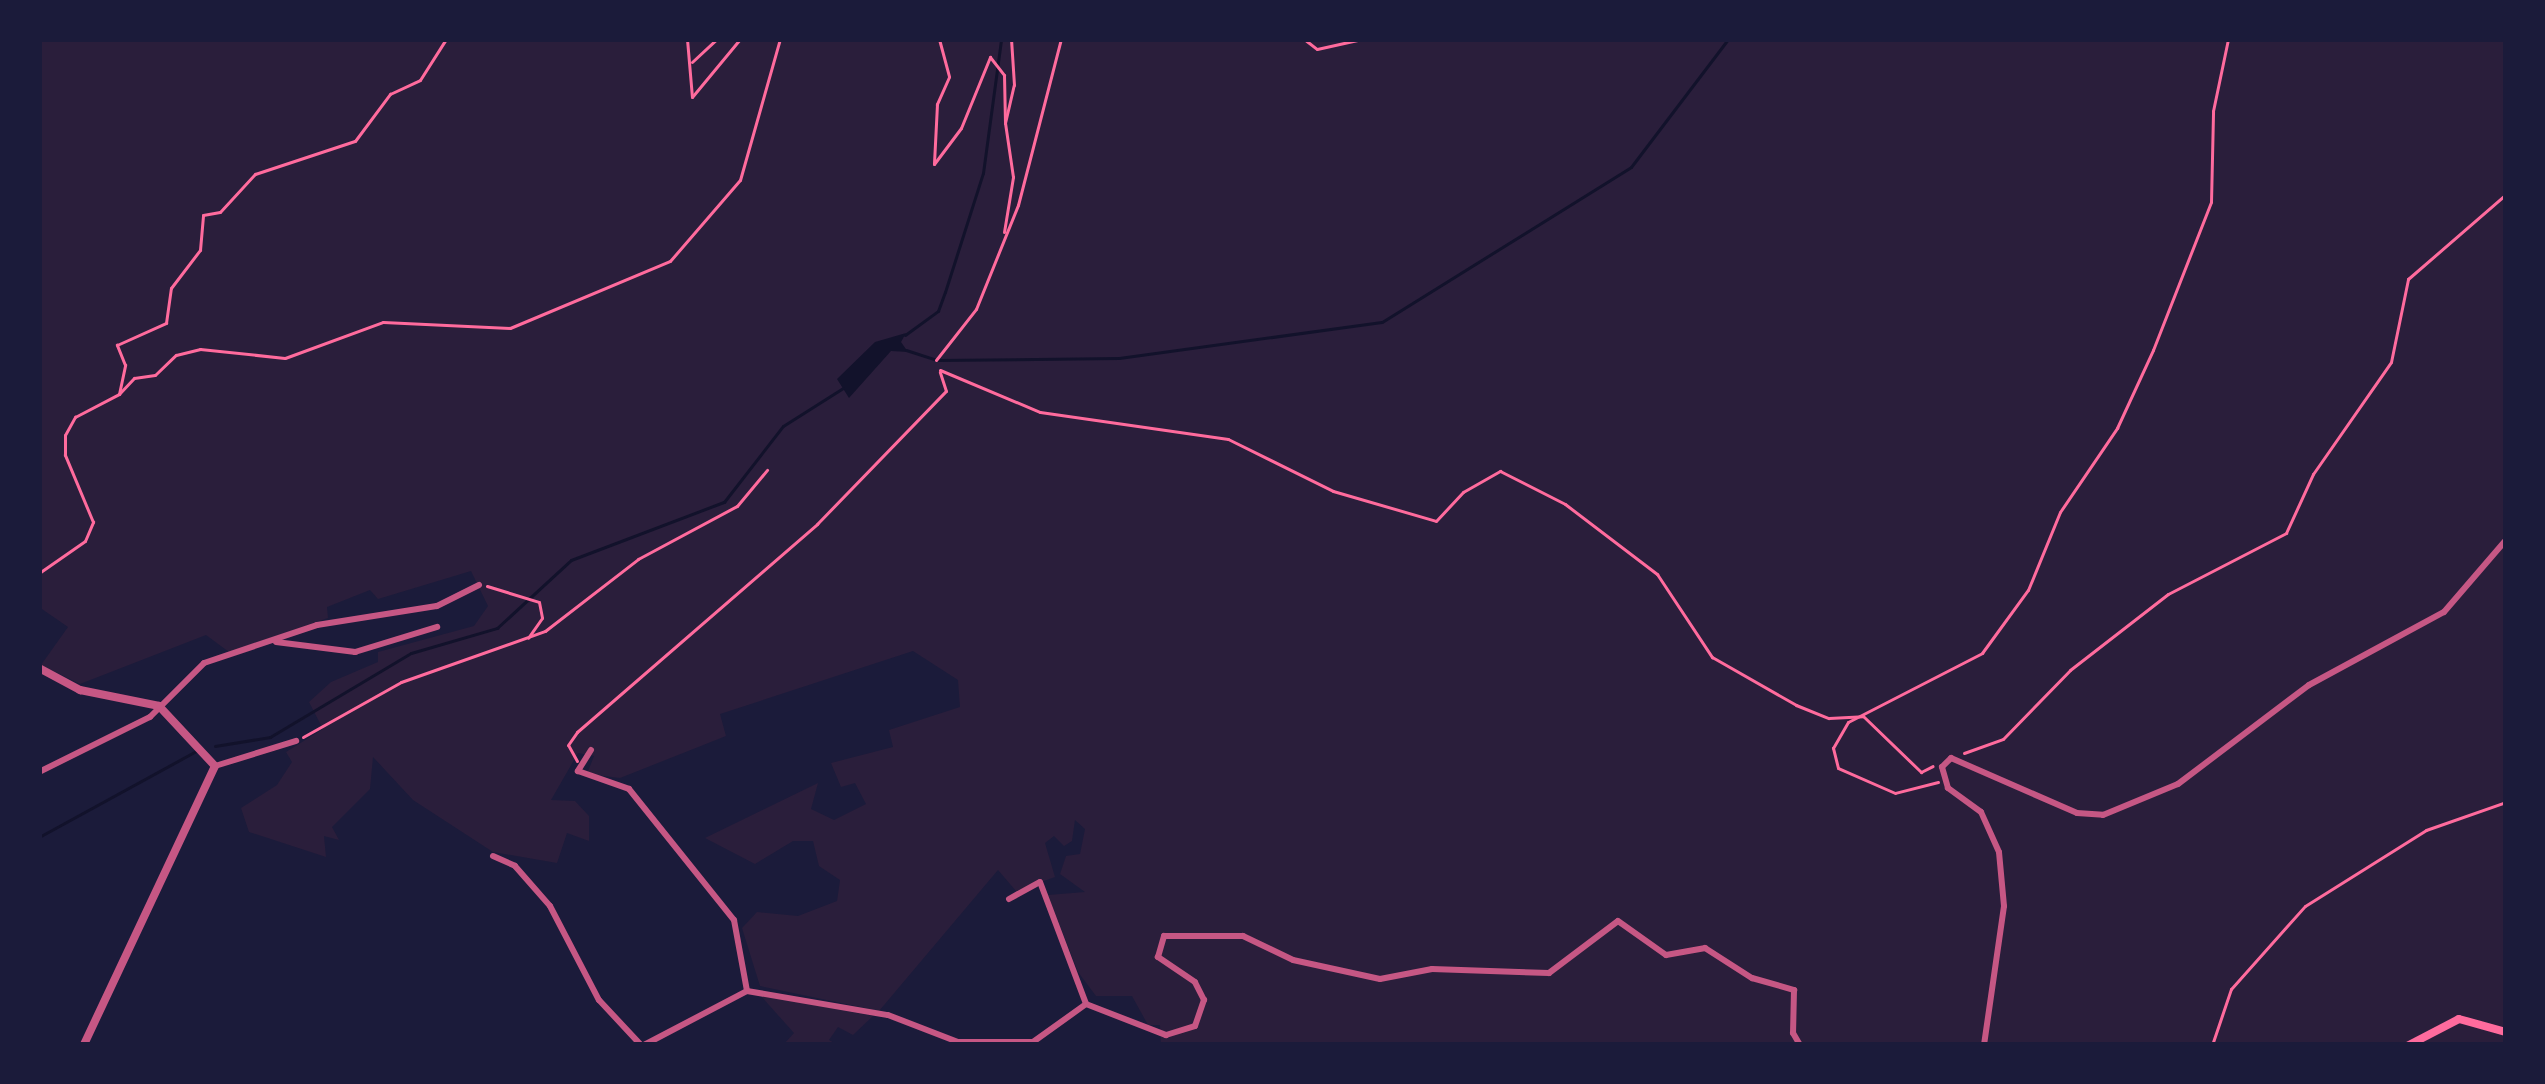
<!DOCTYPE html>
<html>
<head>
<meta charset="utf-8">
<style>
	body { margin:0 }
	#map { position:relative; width:2545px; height:1084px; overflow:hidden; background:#1b1b3a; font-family:Merriweather,serif }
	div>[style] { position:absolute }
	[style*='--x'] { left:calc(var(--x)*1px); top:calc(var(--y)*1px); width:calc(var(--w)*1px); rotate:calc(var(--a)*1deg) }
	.green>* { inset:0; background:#2a1e3b }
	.water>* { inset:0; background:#12122b }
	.stream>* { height:3px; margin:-1.5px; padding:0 1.5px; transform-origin:1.5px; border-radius:1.5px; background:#12122b }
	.path>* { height:3px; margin:-1.5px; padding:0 1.5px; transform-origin:1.5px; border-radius:1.5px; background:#ff6b9d }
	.minor>* { height:6px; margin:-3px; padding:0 3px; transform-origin:3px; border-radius:3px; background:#c65784 }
	.tertiary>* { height:8px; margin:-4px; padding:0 4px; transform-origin:4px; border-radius:4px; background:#c65784 }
	.secondary>* { height:8px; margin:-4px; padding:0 4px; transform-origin:4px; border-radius:4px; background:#ff6b9d }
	span { translate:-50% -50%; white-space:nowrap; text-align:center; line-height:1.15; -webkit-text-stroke:9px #1b1b3a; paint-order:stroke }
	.frame { position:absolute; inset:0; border:42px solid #1b1b3a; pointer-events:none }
</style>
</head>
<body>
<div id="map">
	<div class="green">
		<div style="clip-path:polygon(39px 39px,2506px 39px,2506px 1045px,1161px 1045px,1160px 1025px,1148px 1025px,1132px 996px,1096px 996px,1078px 972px,1048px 895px,1085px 892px,1060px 874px,1066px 856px,1080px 854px,1085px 829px,1075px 820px,1072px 841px,1064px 846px,1054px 836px,1045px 843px,1055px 877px,1016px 891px,998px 870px,879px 1011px,760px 986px,742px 928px,757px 912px,798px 916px,837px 901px,840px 880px,819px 866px,813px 841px,793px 841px,755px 864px,705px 838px,818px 783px,811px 809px,834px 820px,866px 804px,855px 783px,841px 787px,831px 763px,893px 747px,889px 730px,960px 707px,958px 680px,913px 651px,720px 714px,726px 736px,620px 778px,587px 774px,594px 756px,578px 753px,551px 800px,575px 801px,589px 816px,589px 841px,567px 833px,557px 863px,493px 852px,413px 800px,373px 757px,370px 789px,332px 827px,339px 840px,324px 836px,326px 857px,249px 832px,241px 808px,277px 785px,292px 762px,286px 752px,323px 729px,309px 702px,331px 682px,378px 662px,378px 652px,474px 626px,488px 606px,471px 571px,378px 599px,370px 590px,327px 607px,328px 618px,229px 652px,206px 635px,80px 684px,41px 665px,68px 627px,39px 607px)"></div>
		<div style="clip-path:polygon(760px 995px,873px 1016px,853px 1035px,838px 1027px,829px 1040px,838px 1045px,783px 1045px,794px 1033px)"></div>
	</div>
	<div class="water">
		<div style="clip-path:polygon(906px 333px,901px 342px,908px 352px,891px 351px,849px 398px,837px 379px,875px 342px)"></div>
	</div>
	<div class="stream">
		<div style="--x:905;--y:335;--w:41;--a:-36"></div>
		<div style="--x:938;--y:311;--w:20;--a:-70"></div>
		<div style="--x:945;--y:292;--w:125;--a:-72.3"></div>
		<div style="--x:983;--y:173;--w:135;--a:-82.3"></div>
		<div style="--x:906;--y:350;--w:32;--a:18"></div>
		<div style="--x:936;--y:360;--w:183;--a:-0.6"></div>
		<div style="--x:1119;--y:358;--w:265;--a:-7.8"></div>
		<div style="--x:1382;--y:322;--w:293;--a:-31.9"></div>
		<div style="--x:1631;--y:167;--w:161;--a:-52.8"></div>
		<div style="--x:215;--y:746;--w:56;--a:-9.3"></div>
		<div style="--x:270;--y:737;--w:164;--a:-30.8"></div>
		<div style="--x:411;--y:653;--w:90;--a:-16.2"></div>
		<div style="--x:497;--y:628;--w:100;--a:-42.6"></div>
		<div style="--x:571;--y:560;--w:164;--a:-20.8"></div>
		<div style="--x:724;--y:502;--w:96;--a:-52.2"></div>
		<div style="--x:783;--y:426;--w:71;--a:-32.3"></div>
		<div style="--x:39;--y:837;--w:179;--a:-28.7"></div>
	</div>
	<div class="path">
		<div style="--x:687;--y:39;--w:58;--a:85.1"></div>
		<div style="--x:692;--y:97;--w:75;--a:-50.4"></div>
		<div style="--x:939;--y:39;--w:39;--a:75"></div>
		<div style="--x:949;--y:77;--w:30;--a:114"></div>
		<div style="--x:937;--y:104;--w:60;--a:92.9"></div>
		<div style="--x:934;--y:164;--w:45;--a:-53.1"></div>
		<div style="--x:961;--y:128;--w:77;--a:-67.8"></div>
		<div style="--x:990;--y:57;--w:23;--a:52"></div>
		<div style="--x:1004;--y:75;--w:48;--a:88.8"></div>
		<div style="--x:1304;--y:39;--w:16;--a:38"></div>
		<div style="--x:1317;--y:49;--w:46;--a:-12.5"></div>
		<div style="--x:692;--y:62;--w:34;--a:-43"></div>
		<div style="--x:1004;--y:232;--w:56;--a:-80.7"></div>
		<div style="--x:1013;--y:177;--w:55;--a:-98.4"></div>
		<div style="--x:1005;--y:123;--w:39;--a:-77"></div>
		<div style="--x:1014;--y:85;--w:46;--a:-93.7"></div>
		<div style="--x:936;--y:360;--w:65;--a:-51.9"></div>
		<div style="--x:976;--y:309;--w:112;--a:-68"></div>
		<div style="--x:1018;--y:205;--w:171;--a:-75.5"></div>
		<div style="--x:940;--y:370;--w:108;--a:22.8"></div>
		<div style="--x:1040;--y:412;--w:190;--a:8.2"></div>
		<div style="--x:1228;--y:439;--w:117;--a:26.3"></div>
		<div style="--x:1333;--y:491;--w:107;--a:16.2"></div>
		<div style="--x:1436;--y:521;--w:40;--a:-47"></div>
		<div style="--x:1463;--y:492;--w:43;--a:-29.6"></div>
		<div style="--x:1500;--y:471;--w:73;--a:26.9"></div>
		<div style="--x:1565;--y:504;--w:116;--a:37.3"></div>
		<div style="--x:1657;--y:574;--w:100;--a:56.5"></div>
		<div style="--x:1712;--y:657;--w:97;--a:29.7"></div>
		<div style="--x:1796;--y:705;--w:35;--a:22"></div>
		<div style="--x:1829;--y:718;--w:34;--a:-3"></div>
		<div style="--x:1863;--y:716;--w:81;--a:44"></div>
		<div style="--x:1921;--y:772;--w:13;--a:-27"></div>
		<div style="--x:119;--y:394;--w:22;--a:-47"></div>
		<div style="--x:134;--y:378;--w:21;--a:-8"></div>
		<div style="--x:155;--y:375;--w:29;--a:-44"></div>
		<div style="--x:176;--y:355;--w:25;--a:-14"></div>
		<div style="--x:200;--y:349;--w:85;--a:6"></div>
		<div style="--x:285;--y:358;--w:104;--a:-20.2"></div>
		<div style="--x:383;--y:322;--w:127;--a:2.7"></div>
		<div style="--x:510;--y:328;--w:173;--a:-22.7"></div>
		<div style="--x:670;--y:261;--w:107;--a:-49.2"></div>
		<div style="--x:740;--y:180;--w:147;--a:-74.2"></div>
		<div style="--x:39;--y:573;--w:56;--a:-34.8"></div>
		<div style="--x:85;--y:541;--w:21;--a:-67"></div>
		<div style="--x:93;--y:522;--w:73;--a:-112.7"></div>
		<div style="--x:65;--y:455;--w:20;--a:-90"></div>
		<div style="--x:65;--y:435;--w:21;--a:-61"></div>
		<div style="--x:75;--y:417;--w:50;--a:-27.6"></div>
		<div style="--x:119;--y:394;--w:30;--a:-78"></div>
		<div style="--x:125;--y:365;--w:22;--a:-112"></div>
		<div style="--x:117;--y:345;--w:54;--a:-24.2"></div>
		<div style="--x:166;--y:323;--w:35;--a:-82"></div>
		<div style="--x:171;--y:288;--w:48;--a:-52.7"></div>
		<div style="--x:200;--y:250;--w:35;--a:-85"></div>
		<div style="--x:203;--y:215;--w:17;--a:-10"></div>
		<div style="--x:220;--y:212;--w:52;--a:-47.4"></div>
		<div style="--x:255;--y:174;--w:105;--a:-18.3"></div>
		<div style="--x:355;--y:141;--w:59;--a:-53.3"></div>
		<div style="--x:390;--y:94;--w:33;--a:-25"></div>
		<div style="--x:420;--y:80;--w:49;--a:-57.6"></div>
		<div style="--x:487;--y:586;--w:54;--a:17.1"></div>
		<div style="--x:539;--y:602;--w:16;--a:79"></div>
		<div style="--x:542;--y:618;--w:24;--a:125"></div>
		<div style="--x:303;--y:737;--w:112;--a:-29.3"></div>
		<div style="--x:401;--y:682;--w:153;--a:-19.5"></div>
		<div style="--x:545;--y:631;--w:118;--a:-37.7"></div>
		<div style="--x:638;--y:559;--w:112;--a:-28.2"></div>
		<div style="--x:737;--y:506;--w:47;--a:-50.2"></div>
		<div style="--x:1964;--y:753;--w:41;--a:-19.7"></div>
		<div style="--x:2003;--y:739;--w:96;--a:-45.8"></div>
		<div style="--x:2070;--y:670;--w:124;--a:-37.8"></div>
		<div style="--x:2168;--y:594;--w:133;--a:-27.3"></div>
		<div style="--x:2286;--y:533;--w:65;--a:-65.4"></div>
		<div style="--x:2313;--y:474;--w:136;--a:-55.1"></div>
		<div style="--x:2391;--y:362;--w:85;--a:-78.4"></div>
		<div style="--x:2408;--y:279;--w:130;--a:-40.9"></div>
		<div style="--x:577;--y:761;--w:18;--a:-119"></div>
		<div style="--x:568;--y:745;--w:16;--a:-55"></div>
		<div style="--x:577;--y:732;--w:318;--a:-40.9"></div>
		<div style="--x:817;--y:524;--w:185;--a:-45.9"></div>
		<div style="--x:946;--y:391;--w:20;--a:-108"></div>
		<div style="--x:1938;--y:782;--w:44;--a:165.7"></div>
		<div style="--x:1895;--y:793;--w:62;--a:-156.3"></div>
		<div style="--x:1838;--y:768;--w:21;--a:-104"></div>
		<div style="--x:1833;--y:748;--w:30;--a:-60"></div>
		<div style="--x:1848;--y:722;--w:151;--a:-27.2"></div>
		<div style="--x:1982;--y:653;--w:78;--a:-53.9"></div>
		<div style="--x:2028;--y:590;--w:84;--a:-67.7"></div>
		<div style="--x:2060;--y:512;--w:102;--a:-55.8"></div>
		<div style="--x:2117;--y:428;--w:86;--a:-65.2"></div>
		<div style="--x:2153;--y:350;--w:159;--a:-68.6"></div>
		<div style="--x:2211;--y:202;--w:91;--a:-88.7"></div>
		<div style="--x:2213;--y:111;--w:74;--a:-78.2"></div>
		<div style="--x:2212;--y:1045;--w:59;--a:-71.3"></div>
		<div style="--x:2231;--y:989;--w:111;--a:-48.3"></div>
		<div style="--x:2305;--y:906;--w:143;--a:-32.1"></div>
		<div style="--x:2426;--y:830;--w:85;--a:-19.3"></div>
	</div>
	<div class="minor">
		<div style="--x:276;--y:642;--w:80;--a:7.2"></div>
		<div style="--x:355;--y:652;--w:86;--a:-17"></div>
		<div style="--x:591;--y:750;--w:25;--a:122"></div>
		<div style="--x:578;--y:771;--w:54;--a:19.4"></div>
		<div style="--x:629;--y:789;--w:168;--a:51.3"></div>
		<div style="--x:734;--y:920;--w:72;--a:79.6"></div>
		<div style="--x:215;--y:766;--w:85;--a:-17.2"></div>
		<div style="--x:39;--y:772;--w:124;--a:-26.4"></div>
		<div style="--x:150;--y:717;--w:76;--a:-45"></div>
		<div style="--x:204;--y:663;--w:119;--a:-18.6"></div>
		<div style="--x:317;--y:625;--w:121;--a:-9"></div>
		<div style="--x:437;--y:606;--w:47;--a:-26.6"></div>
		<div style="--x:493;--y:856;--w:24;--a:24"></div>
		<div style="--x:515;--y:866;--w:53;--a:48.8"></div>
		<div style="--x:550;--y:906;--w:106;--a:62.5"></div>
		<div style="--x:599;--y:1000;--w:62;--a:47"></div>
		<div style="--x:1009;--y:899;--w:35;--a:-29"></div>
		<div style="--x:1040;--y:882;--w:130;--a:69.3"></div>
		<div style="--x:644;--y:1045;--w:116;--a:-27.7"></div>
		<div style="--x:747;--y:991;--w:143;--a:9.7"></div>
		<div style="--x:888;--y:1015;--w:75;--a:21.1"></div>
		<div style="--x:958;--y:1042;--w:75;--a:0"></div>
		<div style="--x:1033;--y:1042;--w:65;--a:-35.6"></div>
		<div style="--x:1086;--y:1004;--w:86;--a:21.2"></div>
		<div style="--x:1166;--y:1035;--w:30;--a:-17"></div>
		<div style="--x:1195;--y:1026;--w:28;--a:-71"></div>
		<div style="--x:1204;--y:1000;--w:20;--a:-117"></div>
		<div style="--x:1195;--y:982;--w:45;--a:-146"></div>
		<div style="--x:1158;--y:957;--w:22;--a:-74"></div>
		<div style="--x:1164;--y:936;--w:79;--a:0"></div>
		<div style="--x:1243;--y:936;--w:55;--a:25.6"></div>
		<div style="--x:1293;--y:960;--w:89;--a:12.3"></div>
		<div style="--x:1380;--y:979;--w:53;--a:-10.9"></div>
		<div style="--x:1432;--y:969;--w:117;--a:2"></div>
		<div style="--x:1549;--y:973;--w:86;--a:-37"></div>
		<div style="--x:1618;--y:921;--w:59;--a:35.3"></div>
		<div style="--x:1666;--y:955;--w:40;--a:-10"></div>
		<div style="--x:1705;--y:948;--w:56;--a:32.6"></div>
		<div style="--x:1752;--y:978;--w:44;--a:15.9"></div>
		<div style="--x:1794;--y:990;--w:43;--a:91.3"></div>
		<div style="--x:1793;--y:1033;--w:14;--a:60"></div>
		<div style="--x:1984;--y:1045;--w:140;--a:-81.8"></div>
		<div style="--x:2004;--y:906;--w:54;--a:-95.3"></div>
		<div style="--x:1999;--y:852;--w:44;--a:-114.2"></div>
		<div style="--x:1981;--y:812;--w:41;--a:-144"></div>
		<div style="--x:1948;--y:788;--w:22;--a:-106"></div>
		<div style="--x:1942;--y:767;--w:13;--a:-45"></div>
		<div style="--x:1951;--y:758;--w:137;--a:23.6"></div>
		<div style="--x:2077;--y:813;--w:26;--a:4"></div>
		<div style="--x:2103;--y:815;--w:81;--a:-22.5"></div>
		<div style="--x:2178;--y:784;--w:164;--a:-37.1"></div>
		<div style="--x:2309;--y:685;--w:153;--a:-28.4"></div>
		<div style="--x:2444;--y:612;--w:95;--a:-49.3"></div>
	</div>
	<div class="tertiary">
		<div style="--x:39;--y:668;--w:47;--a:28.2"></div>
		<div style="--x:80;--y:690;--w:81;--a:11.4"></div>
		<div style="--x:159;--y:706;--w:82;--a:47"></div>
		<div style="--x:215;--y:766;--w:308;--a:115.2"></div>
	</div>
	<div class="secondary">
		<div style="--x:2409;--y:1045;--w:56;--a:-27.5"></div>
		<div style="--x:2459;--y:1019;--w:49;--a:15.5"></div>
	</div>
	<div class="frame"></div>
</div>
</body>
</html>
